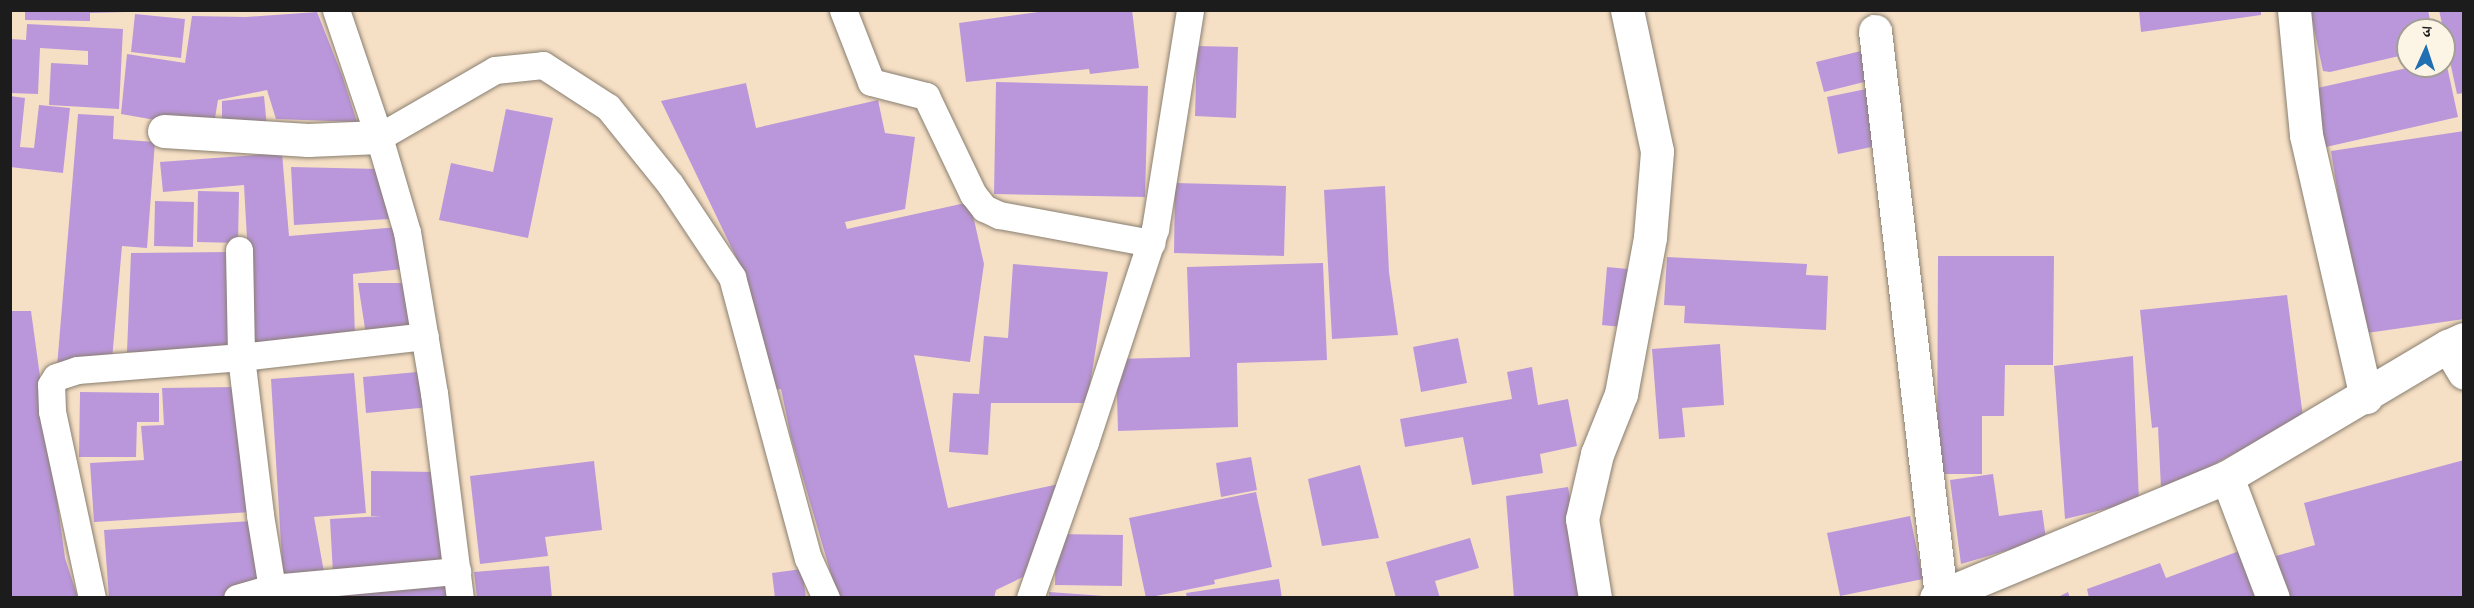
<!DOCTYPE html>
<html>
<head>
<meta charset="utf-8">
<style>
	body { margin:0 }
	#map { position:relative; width:2474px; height:608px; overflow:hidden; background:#f6e0c5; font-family:Cardo,"Noto Serif Devanagari",serif }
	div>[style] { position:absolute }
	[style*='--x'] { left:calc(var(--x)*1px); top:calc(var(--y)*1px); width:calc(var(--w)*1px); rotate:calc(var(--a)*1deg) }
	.building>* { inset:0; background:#ba97db }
	.roads { filter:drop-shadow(0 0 2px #897e70) drop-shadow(0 0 2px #897e70) }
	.lane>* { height:27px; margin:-13.5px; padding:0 13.5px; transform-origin:13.5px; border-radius:13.5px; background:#fff }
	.street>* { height:33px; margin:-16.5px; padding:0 16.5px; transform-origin:16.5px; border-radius:16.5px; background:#fff }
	span { translate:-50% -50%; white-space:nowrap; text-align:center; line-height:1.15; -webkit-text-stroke:5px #fcf5e5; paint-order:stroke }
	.frame { position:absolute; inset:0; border:12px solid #1c1c1c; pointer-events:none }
	.north { position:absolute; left:2396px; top:18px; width:60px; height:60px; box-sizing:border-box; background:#fcf5e5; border:2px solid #a29e95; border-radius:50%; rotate:3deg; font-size:16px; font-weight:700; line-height:24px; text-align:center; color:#1c1c1c }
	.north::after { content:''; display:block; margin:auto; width:21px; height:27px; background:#1f6fb2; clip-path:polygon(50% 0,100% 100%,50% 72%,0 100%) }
</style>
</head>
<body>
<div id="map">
	<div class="building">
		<div style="clip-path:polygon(25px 10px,127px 10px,127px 12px,90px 13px,90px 21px,25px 20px)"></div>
		<div style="clip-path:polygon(1053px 10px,1132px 10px,1139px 68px,1090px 74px,1089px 69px,966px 82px,959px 23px)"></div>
		<div style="clip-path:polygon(2139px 10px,2261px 10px,2261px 15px,2141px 32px)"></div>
		<div style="clip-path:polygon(2310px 10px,2428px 10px,2432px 30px,2408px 30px,2408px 54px,2330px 72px,2323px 71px)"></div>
		<div style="clip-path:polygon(2439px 10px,2464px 10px,2464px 93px,2457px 94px)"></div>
		<div style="clip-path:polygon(317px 12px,342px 75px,357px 122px,276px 119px,267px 90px,218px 100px,213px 130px,121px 114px,127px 54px,185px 63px,192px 16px,246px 17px)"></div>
		<div style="clip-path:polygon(135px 14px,185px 19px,181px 58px,131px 52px)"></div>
		<div style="clip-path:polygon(27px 24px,123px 29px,119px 109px,49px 105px,51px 63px,88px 65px,88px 51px,40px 48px,38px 94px,10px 93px,10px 39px,26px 40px)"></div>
		<div style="clip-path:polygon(1197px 46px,1238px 47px,1236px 118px,1195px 116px)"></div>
		<div style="clip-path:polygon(1865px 50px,1872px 80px,1824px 92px,1816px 62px)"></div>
		<div style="clip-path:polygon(2445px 57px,2458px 117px,2326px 147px,2313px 89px,2416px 66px,2444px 66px)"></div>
		<div style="clip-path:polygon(996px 82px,1148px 86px,1145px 197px,994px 194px)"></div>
		<div style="clip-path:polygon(746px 83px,756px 128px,878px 100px,885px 133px,915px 137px,905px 209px,845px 222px,847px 229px,970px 202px,984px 264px,970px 362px,914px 355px,948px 508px,1059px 484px,1025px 576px,996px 590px,994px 598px,838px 598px,791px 437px,781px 389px,773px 390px,748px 282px,661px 101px)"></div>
		<div style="clip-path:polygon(1876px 87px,1881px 145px,1838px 154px,1827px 97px)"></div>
		<div style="clip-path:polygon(10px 96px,25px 98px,20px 147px,34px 148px,39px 105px,70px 108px,63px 173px,10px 167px)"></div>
		<div style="clip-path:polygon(264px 96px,267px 128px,222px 130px,222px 101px)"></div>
		<div style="clip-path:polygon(506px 109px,553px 118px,528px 238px,439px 220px,451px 163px,493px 172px)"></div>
		<div style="clip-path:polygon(78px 114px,114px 116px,113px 139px,155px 142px,147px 248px,122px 246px,112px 360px,57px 367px)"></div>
		<div style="clip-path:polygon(2464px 131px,2464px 319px,2360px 334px,2331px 151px)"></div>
		<div style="clip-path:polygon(282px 153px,289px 236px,399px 227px,403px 269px,353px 274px,355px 338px,253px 347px,244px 185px,163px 192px,160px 162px)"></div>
		<div style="clip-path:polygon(291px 167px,380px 169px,389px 219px,294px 225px)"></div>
		<div style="clip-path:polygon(1175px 183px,1286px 186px,1284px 256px,1174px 253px)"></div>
		<div style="clip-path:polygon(1385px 186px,1389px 272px,1398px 335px,1332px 339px,1324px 190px)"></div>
		<div style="clip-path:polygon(198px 191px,239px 192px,238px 243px,197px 242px)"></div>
		<div style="clip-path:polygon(155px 201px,194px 202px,193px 247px,154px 246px)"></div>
		<div style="clip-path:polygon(228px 252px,231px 354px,127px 352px,131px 253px)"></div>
		<div style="clip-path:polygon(1938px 256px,2054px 256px,2053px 365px,2005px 365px,2004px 416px,1982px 416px,1982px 474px,1937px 474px)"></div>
		<div style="clip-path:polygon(1667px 257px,1807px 264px,1806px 275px,1828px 276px,1826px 330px,1684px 323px,1685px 306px,1664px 305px)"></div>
		<div style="clip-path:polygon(1323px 263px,1327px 360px,1237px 363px,1238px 427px,1118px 431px,1116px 359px,1190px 357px,1187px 267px)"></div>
		<div style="clip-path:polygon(1013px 264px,1108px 272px,1087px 403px,991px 403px,988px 455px,949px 452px,953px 393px,979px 394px,984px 336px,1008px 338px)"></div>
		<div style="clip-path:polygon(1607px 267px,1638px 270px,1632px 328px,1602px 325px)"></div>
		<div style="clip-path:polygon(358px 283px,408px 283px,413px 330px,366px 335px)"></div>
		<div style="clip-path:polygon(2287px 295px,2303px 417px,2209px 467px,2161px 488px,2158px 427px,2152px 428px,2140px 310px)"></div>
		<div style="clip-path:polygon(10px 311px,31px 311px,65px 558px,78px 598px,10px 598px)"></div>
		<div style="clip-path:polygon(1458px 338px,1467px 383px,1421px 392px,1413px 347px)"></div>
		<div style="clip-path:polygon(1720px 344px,1724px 405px,1682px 408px,1685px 437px,1659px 439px,1652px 349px)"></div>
		<div style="clip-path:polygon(2133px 356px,2139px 501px,2065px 519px,2054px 366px)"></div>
		<div style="clip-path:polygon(1532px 367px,1538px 405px,1568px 399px,1577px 446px,1540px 454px,1543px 473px,1472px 485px,1463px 437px,1405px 447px,1400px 419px,1512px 399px,1507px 372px)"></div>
		<div style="clip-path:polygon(428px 371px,431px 407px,366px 413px,363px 377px)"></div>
		<div style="clip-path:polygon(354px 373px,366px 513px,314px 517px,324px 572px,283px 577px,271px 379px)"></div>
		<div style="clip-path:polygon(236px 387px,251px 512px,94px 522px,90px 463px,144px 460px,141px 426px,164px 425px,162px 388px)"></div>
		<div style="clip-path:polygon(80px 392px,159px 393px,159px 422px,137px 422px,136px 457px,79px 457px)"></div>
		<div style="clip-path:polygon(1251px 457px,1257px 490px,1221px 497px,1216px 463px)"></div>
		<div style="clip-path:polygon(2464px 460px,2464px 598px,2287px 598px,2276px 556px,2315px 545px,2304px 503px)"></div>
		<div style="clip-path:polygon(594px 461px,602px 530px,545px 537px,548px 556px,480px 564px,470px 476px)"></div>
		<div style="clip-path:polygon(1360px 465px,1379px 538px,1322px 546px,1308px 479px)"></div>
		<div style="clip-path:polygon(371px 471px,436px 472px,443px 561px,333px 574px,330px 519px,382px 516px,371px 516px)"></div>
		<div style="clip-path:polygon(1993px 474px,1999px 516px,2042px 510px,2046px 539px,1961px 564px,1950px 480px)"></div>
		<div style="clip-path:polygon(1568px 487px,1588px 598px,1514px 598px,1506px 496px)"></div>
		<div style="clip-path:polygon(1256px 492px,1272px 567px,1214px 580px,1215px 584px,1146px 598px,1129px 518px)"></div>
		<div style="clip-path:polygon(1910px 516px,1923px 579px,1840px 596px,1827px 533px)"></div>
		<div style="clip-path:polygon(252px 521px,258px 589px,222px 598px,109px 598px,104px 530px)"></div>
		<div style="clip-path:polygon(1056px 534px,1123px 535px,1122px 586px,1055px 585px)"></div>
		<div style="clip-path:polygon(1470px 538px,1479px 568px,1435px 581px,1440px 598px,1396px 598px,1386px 562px)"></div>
		<div style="clip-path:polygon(2242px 550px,2259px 598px,2089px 598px,2087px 589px,2160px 563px,2166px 578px)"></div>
		<div style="clip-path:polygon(549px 566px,552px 598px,477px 598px,474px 572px)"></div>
		<div style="clip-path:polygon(802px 569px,806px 598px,775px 598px,772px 573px)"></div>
		<div style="clip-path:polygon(1279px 579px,1282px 598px,1187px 598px,1186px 593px)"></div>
		<div style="clip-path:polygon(446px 582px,448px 598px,324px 598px,323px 588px)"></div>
		<div style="clip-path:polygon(1049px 592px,1104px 596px,1104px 598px,1049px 598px)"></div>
		<div style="clip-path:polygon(2068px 592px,2070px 598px,2056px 598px)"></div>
	</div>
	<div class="roads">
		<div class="lane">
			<div style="--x:336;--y:10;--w:134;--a:71.3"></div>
			<div style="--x:379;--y:137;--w:99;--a:73.6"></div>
			<div style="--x:407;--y:232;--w:163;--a:80.5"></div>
			<div style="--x:434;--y:393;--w:207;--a:82.8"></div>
			<div style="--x:843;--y:10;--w:77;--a:68.7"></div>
			<div style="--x:871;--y:82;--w:57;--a:14.3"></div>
			<div style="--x:926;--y:96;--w:109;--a:64.4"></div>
			<div style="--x:973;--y:194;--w:18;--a:52"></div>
			<div style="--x:984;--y:208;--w:17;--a:25"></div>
			<div style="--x:999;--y:215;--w:155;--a:10.4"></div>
			<div style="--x:379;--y:137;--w:134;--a:-30"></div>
			<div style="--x:495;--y:70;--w:48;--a:-5.9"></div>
			<div style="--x:543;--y:65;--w:77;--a:32.9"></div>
			<div style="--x:608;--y:107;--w:99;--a:51.2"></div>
			<div style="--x:670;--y:184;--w:112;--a:56.3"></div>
			<div style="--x:732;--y:277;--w:291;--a:74.9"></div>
			<div style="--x:808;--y:558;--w:44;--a:65.8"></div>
			<div style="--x:239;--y:250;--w:107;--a:88.9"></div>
			<div style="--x:241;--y:357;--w:159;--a:83.1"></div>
			<div style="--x:260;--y:515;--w:74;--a:80.7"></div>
			<div style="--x:272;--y:588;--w:11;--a:117"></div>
			<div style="--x:92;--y:598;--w:191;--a:-102.1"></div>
			<div style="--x:52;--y:411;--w:26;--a:-92"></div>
			<div style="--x:51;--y:385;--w:9;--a:-58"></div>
			<div style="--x:56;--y:377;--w:22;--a:-18"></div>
			<div style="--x:77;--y:370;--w:165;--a:-4.5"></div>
			<div style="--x:241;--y:357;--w:185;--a:-6.5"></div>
			<div style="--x:237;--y:598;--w:36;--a:-16"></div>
			<div style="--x:272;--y:588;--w:186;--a:-5.3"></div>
			<div style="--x:1030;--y:598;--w:165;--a:-70.6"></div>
			<div style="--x:1085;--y:442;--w:224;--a:-71.8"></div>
			<div style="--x:1155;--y:229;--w:222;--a:-80.9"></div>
		</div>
		<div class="street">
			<div style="--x:2294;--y:10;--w:126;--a:84.5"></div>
			<div style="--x:2306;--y:135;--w:269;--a:77.1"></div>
			<div style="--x:1875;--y:31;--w:569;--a:83.34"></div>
			<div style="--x:164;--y:131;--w:144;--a:3.6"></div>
			<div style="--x:308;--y:140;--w:71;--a:-2.4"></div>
			<div style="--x:2448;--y:346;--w:31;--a:59"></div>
			<div style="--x:2227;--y:477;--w:129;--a:69.2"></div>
			<div style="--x:1595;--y:598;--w:80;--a:-99.3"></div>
			<div style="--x:1582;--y:519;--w:67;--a:-77"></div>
			<div style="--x:1597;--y:454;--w:65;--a:-68.2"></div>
			<div style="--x:1621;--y:394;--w:160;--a:-79.5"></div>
			<div style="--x:1650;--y:237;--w:86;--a:-85.3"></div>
			<div style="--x:1657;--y:151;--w:144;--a:-102"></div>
			<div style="--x:1936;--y:598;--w:315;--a:-22.6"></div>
			<div style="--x:2227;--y:477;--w:257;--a:-30.7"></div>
			<div style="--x:2448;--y:346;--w:17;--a:-24"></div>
		</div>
	</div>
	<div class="frame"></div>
	<div class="north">उ</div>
</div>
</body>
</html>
